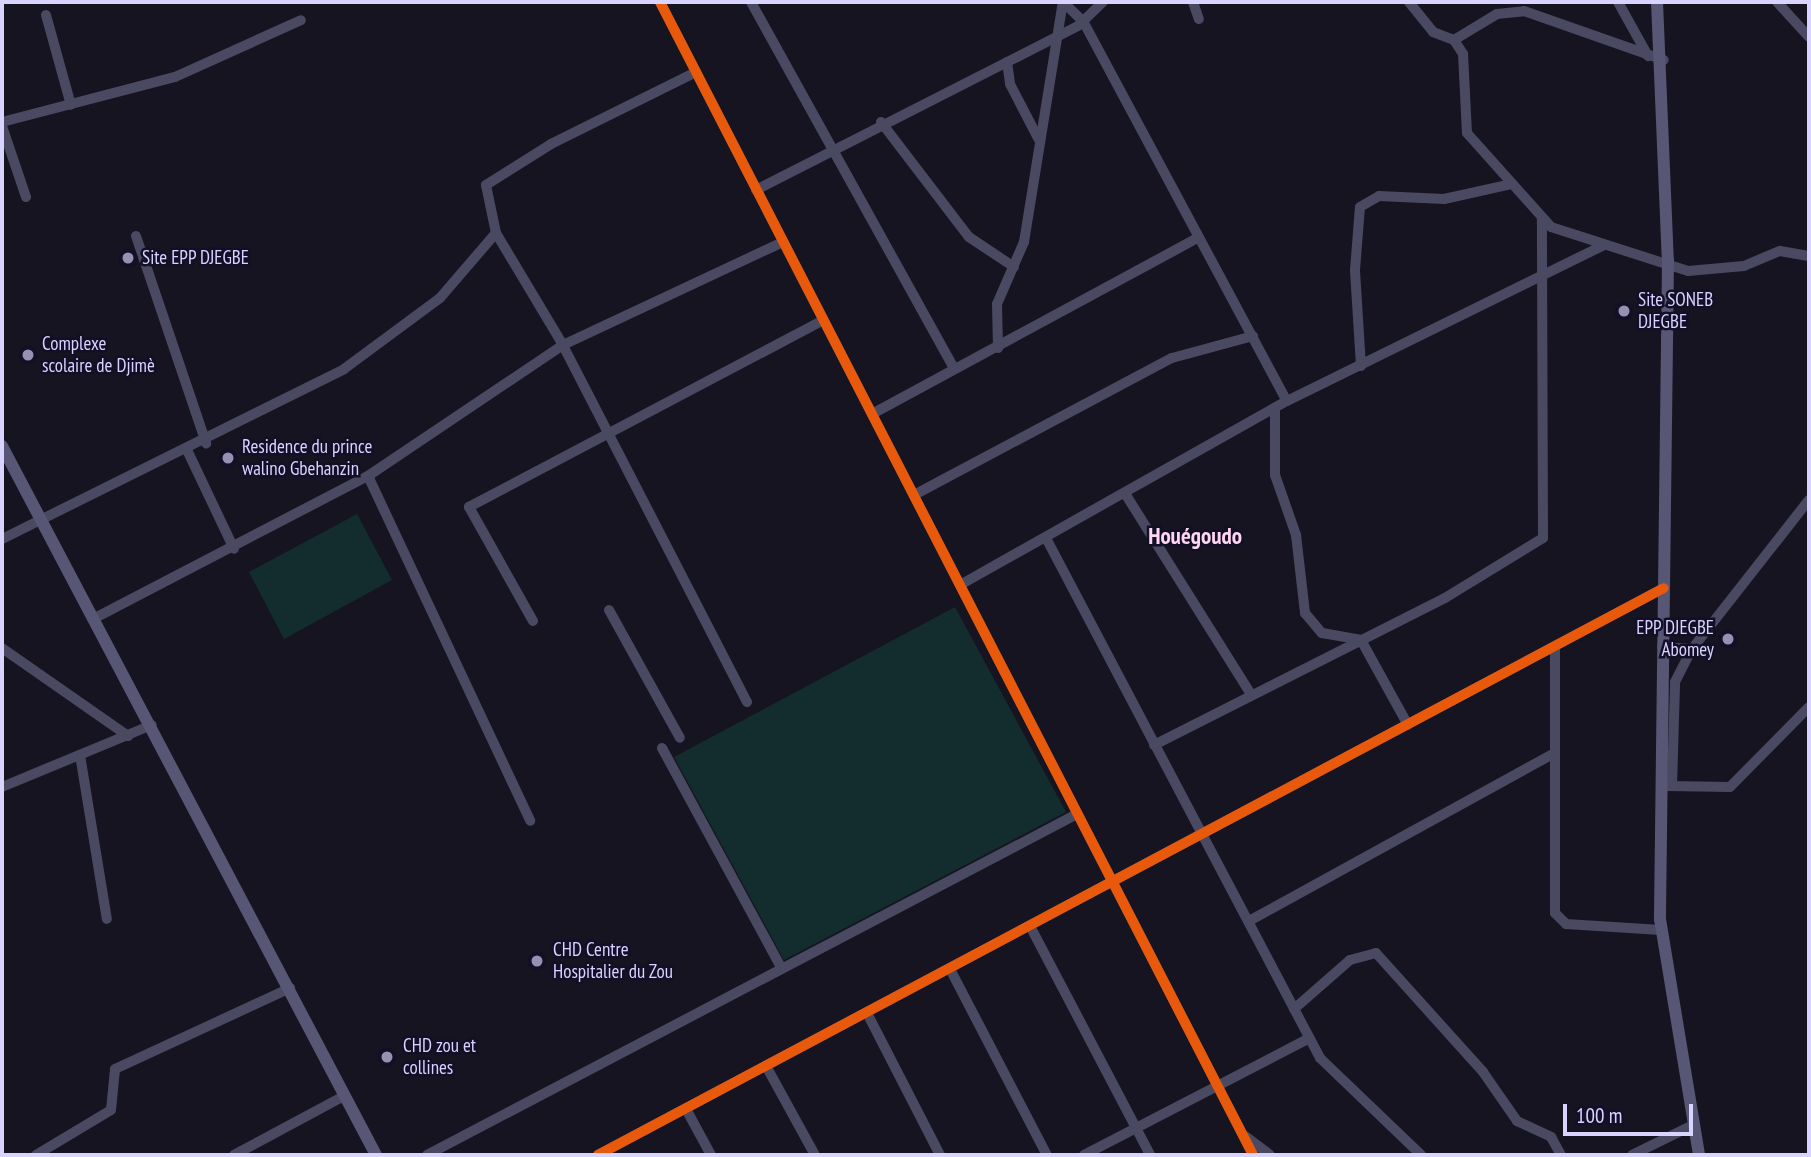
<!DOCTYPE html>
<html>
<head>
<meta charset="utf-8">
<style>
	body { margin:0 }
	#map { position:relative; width:1811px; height:1157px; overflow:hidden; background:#161421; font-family:"PT Sans Narrow",sans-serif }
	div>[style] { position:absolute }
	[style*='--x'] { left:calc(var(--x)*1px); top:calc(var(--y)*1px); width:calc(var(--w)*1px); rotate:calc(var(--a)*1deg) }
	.green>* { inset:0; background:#132c2d }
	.street>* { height:10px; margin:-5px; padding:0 5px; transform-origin:5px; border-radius:5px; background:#4a4962 }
	.secondary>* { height:12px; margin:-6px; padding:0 6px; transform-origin:6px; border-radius:6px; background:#575674 }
	.cycleway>* { height:10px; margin:-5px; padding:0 5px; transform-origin:5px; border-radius:5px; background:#e8590c }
	.dots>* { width:19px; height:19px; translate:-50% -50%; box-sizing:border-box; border:4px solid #130f26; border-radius:50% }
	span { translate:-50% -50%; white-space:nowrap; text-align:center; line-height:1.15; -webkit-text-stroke:5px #130f26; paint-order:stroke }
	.poi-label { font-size:19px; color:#d9d4ff }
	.left { translate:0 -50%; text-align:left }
	.right { translate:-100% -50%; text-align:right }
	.quarter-label { font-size:23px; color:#ffd6f0; font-weight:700 }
	.frame { position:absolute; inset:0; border:4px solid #d9d4ff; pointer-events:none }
	.scale { position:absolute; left:1563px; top:1104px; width:130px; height:32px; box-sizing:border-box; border:4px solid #d9d4ff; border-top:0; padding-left:9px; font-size:21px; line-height:24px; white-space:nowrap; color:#d9d4ff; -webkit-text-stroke:5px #130f26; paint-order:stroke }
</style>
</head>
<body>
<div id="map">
	<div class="green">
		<div style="clip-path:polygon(357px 514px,392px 580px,284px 639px,249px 572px)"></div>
		<div style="clip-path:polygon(955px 607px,1066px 812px,784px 960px,674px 757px)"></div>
	</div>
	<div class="street">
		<div style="--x:660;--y:2;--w:1297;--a:62.78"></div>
		<div style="--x:751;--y:2;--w:419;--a:61"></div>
		<div style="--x:1063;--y:2;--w:28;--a:44"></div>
		<div style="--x:1083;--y:21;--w:431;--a:61.8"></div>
		<div style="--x:1193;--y:2;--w:18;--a:71"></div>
		<div style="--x:1409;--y:2;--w:38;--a:51"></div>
		<div style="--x:1433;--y:32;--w:22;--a:21"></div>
		<div style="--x:1454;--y:40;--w:17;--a:57"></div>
		<div style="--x:1463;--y:54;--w:79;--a:87.1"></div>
		<div style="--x:1467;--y:133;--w:126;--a:48.2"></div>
		<div style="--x:1551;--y:227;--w:144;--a:17.8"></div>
		<div style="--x:1688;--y:271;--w:56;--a:-5.1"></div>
		<div style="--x:1744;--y:266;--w:39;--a:-23"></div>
		<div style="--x:1780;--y:251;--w:29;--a:10"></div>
		<div style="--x:1618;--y:2;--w:62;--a:60.9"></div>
		<div style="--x:1777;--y:2;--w:47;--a:47.6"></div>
		<div style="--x:46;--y:15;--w:93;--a:74.5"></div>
		<div style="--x:1454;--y:40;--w:50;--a:-31.2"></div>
		<div style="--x:1497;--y:14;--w:27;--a:-6"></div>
		<div style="--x:1524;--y:11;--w:148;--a:19.3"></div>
		<div style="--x:1007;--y:62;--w:22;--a:82"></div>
		<div style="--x:1010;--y:84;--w:61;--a:62.6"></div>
		<div style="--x:2;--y:122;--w:179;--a:-14.6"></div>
		<div style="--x:175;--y:77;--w:138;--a:-24.3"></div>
		<div style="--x:881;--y:122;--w:145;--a:52.6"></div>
		<div style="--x:969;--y:237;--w:54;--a:33.7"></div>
		<div style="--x:2;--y:126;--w:75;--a:71.3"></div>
		<div style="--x:756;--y:190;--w:361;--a:-27"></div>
		<div style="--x:1078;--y:26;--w:35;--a:-44"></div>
		<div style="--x:136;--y:236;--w:219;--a:71.3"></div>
		<div style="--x:998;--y:348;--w:44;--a:-91.3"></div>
		<div style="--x:997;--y:304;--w:68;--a:-66.5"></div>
		<div style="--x:1024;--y:242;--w:243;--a:-80.8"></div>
		<div style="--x:1361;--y:366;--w:96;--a:-93.6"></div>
		<div style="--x:1355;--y:270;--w:63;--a:-85.5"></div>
		<div style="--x:1360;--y:207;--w:22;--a:-30"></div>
		<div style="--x:1379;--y:196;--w:65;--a:2.6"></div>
		<div style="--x:1444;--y:199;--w:70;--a:-12.4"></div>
		<div style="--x:1275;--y:408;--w:67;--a:90"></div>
		<div style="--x:1275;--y:475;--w:64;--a:70.7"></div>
		<div style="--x:1296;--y:535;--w:79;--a:83.4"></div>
		<div style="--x:1305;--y:613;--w:26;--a:50"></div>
		<div style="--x:1322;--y:633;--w:40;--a:10"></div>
		<div style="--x:1361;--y:640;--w:97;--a:61.1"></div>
		<div style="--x:872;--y:414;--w:368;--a:-28.4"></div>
		<div style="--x:188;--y:452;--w:107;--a:64.6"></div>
		<div style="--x:368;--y:476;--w:381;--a:64.8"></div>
		<div style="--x:914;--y:495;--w:292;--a:-28"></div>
		<div style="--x:1172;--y:358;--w:84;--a:-15.2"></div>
		<div style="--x:1126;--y:495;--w:235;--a:57.9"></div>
		<div style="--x:1046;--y:538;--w:588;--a:62.21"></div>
		<div style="--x:1320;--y:1058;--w:140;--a:43.8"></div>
		<div style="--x:2;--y:539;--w:382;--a:-26.4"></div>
		<div style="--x:344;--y:369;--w:119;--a:-36.5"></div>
		<div style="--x:440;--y:298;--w:86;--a:-49.3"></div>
		<div style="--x:960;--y:585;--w:375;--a:-29.4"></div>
		<div style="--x:1287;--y:401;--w:353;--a:-26.2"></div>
		<div style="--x:609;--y:610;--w:146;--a:61"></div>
		<div style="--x:93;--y:619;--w:310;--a:-27.5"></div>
		<div style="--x:368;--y:476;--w:235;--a:-33.9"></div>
		<div style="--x:563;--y:345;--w:131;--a:-120.9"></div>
		<div style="--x:496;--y:233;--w:49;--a:-101.8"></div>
		<div style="--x:486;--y:185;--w:77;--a:-32.2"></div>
		<div style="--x:551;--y:144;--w:162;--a:-26.4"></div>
		<div style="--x:533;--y:621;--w:131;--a:-119.3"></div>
		<div style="--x:469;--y:507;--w:400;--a:-27.8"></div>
		<div style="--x:1555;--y:647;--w:266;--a:90"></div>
		<div style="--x:1555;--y:913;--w:16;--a:45"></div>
		<div style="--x:1566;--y:924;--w:95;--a:3.6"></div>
		<div style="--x:1662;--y:647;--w:30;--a:4"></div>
		<div style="--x:2;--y:648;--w:154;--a:34.9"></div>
		<div style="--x:747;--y:702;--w:402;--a:-117.3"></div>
		<div style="--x:563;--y:345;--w:243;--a:-25.1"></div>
		<div style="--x:1154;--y:745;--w:326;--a:-26.8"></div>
		<div style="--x:1445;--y:598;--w:115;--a:-31.5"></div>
		<div style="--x:1543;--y:538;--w:320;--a:-90.2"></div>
		<div style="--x:662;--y:748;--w:251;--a:61.5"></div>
		<div style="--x:80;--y:755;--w:166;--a:80.7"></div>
		<div style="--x:1667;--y:786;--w:63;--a:0.9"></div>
		<div style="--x:1730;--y:787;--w:112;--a:-45.4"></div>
		<div style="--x:1672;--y:786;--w:104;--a:-88.3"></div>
		<div style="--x:1675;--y:682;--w:37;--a:-63"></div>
		<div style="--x:1692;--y:649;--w:189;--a:-51.9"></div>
		<div style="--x:2;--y:787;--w:162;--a:-22.5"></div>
		<div style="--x:1249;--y:921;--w:347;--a:-28.8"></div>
		<div style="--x:1030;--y:926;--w:259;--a:62.3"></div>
		<div style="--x:950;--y:969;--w:210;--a:62.5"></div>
		<div style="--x:1294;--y:1009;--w:74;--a:-41.2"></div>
		<div style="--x:1350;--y:960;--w:27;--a:-15"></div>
		<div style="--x:1376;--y:953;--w:160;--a:48"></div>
		<div style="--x:1483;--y:1072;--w:60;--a:55.2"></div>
		<div style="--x:1517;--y:1121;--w:38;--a:25"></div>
		<div style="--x:1551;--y:1137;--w:21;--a:61"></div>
		<div style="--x:867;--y:1013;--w:160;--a:62.8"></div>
		<div style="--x:766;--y:1066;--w:102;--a:61.2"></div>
		<div style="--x:686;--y:1109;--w:52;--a:61.5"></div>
		<div style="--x:1245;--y:1136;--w:31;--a:37"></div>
		<div style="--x:36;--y:1155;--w:87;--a:-31"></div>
		<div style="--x:111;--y:1110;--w:41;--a:-84.4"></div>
		<div style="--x:115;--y:1069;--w:193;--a:-24.8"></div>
		<div style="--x:234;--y:1155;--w:125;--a:-28.2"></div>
		<div style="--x:427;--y:1155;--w:734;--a:-27.68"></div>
		<div style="--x:598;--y:1155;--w:1207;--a:-28.01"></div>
		<div style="--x:1084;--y:1155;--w:252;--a:-27.4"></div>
		<div style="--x:1632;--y:1155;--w:68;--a:-26.2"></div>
	</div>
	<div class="secondary">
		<div style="--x:1657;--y:2;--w:258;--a:87.6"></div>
		<div style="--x:1668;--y:260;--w:659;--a:90.7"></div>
		<div style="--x:1660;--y:919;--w:239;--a:80.6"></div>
		<div style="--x:2;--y:446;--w:802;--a:62.19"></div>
	</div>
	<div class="cycleway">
		<div style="--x:660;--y:2;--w:1297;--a:62.78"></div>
		<div style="--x:598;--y:1155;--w:1207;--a:-28.01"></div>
	</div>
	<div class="dots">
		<div style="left:128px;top:258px;background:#9591b1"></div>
		<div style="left:1624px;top:311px;background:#9591b1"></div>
		<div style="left:28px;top:355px;background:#9591b1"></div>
		<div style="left:228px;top:458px;background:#9591b1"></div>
		<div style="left:1728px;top:639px;background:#9591b1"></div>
		<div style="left:537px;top:961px;background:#9591b1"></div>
		<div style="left:387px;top:1057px;background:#9591b1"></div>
	</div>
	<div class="poi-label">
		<span class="left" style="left:142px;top:258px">Site EPP DJEGBE</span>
		<span class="left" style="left:1638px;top:311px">Site SONEB<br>DJEGBE</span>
		<span class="left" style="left:42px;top:355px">Complexe<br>scolaire de Djimè</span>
		<span class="left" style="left:242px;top:458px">Residence du prince<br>walino Gbehanzin</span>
		<span class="right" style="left:1714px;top:639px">EPP DJEGBE<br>Abomey</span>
		<span class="left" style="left:553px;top:961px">CHD Centre<br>Hospitalier du Zou</span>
		<span class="left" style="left:403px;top:1057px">CHD zou et<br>collines</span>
	</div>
	<div class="quarter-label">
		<span style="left:1195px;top:536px">Houégoudo</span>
	</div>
	<div class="frame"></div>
	<div class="scale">100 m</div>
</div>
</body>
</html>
